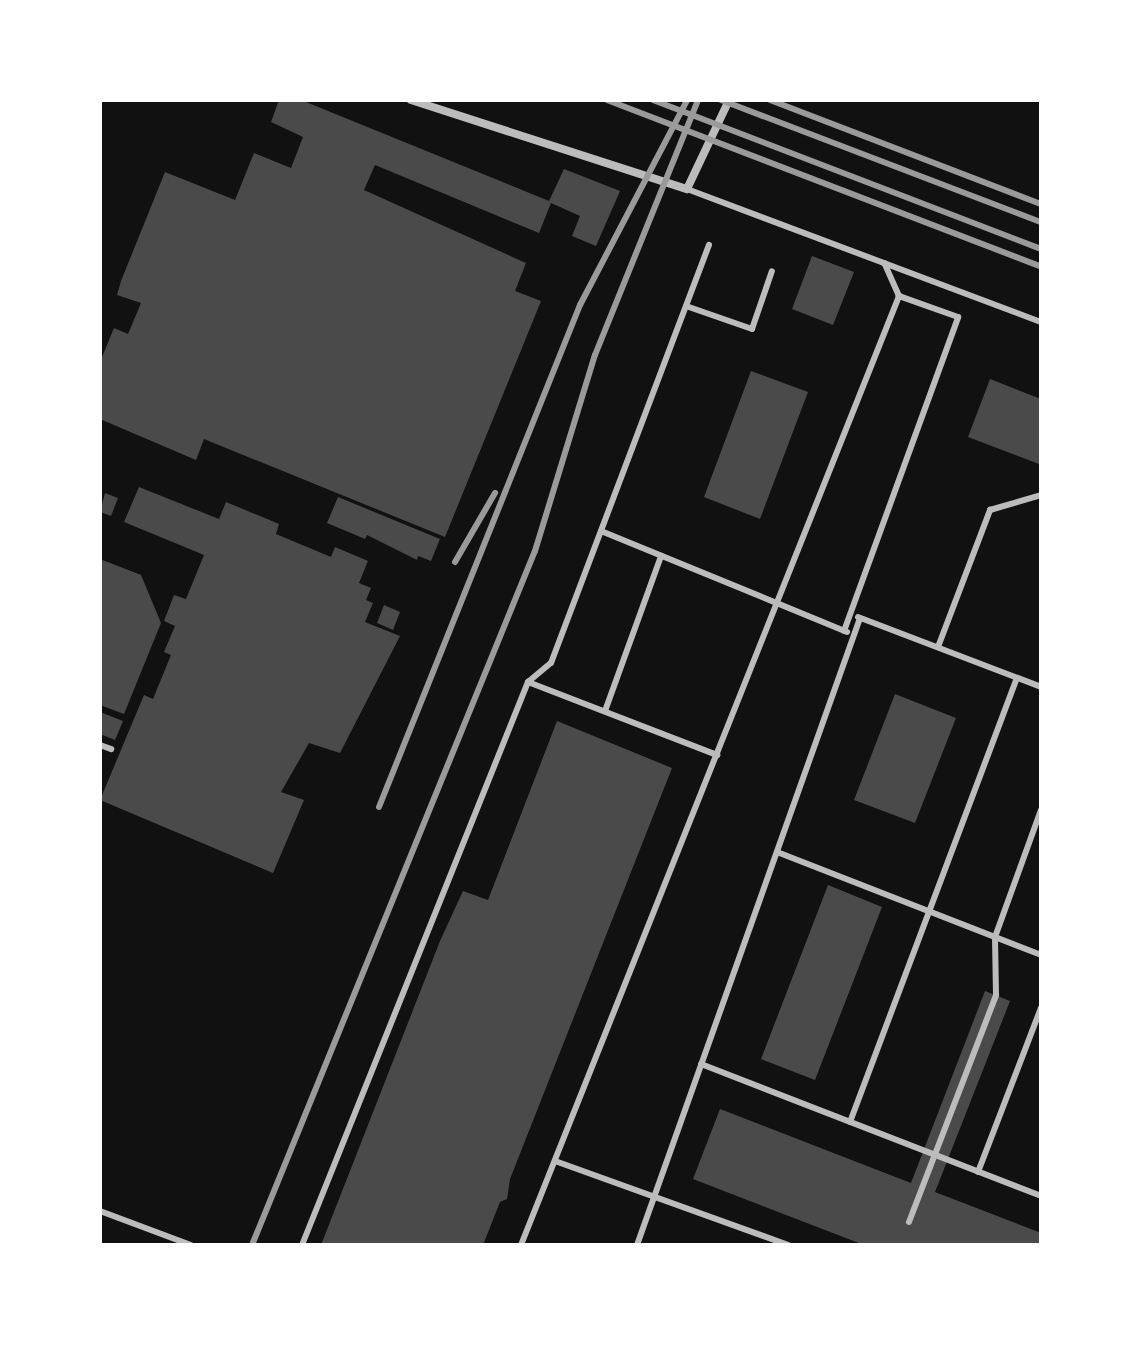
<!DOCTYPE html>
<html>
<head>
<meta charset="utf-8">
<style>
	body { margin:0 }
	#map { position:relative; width:1141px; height:1345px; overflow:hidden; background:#111; font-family:"Source Sans 3",sans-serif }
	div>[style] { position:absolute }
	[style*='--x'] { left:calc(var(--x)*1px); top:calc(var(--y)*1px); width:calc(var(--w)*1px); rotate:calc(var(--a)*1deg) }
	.building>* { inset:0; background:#4a4a4a }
	.service>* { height:6px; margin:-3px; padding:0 3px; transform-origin:3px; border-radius:3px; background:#bcbcbc }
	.minor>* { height:8px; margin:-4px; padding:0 4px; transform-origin:4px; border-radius:4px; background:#bcbcbc }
	.rail>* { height:6px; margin:-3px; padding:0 3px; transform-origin:3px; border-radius:3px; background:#9a9a9a }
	span { translate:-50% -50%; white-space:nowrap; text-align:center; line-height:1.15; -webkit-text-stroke:8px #fff; paint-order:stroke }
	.frame { position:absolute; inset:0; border:102px solid #fff; pointer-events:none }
</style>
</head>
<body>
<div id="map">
	<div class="building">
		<div style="clip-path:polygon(279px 100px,301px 100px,549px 201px,564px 169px,620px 191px,596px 246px,572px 236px,580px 216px,551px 203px,539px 233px,375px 165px,364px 190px,526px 263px,515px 291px,541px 301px,445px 537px,204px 439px,196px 460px,100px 419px,100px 362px,114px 328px,128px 334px,141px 303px,117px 295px,121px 281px,165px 172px,235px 200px,254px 153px,291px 168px,303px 137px,271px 122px)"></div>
		<div style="clip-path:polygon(812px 256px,854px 272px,833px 325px,792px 309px)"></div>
		<div style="clip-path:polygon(751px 371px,808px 392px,760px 519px,704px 497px)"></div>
		<div style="clip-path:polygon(990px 379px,1041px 399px,1039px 464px,968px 437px)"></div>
		<div style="clip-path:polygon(139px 487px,219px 519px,226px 502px,279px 524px,276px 534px,331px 557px,335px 547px,368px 561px,359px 583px,371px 588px,366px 600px,373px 603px,365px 622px,400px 636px,340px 753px,309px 743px,281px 792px,304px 800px,273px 873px,100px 800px,144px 695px,153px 699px,171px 655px,164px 652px,175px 626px,164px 621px,174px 595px,186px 599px,204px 555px,124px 522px)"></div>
		<div style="clip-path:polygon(105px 493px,118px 498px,111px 516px,100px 512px)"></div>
		<div style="clip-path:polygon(338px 497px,440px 539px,431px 561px,418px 556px,417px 560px,367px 535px,365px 539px,327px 523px)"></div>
		<div style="clip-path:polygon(100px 559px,141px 575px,161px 623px,124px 714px,100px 705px)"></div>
		<div style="clip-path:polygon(384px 605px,400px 612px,393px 630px,377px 623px)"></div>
		<div style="clip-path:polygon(895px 694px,956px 718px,915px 823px,854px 800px)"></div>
		<div style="clip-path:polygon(100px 712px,123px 721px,115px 740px,100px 734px)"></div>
		<div style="clip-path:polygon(557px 721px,672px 768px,510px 1179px,507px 1199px,500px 1202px,483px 1245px,321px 1245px,440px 941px,463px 891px,488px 900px)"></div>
		<div style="clip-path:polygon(828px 885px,882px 907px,815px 1080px,761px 1059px)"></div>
		<div style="clip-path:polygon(985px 991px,1010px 1001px,935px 1192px,1041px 1233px,1041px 1245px,864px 1245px,693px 1179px,720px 1109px,911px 1183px)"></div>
	</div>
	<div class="service">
		<div style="--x:687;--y:189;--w:378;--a:20.6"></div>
		<div style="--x:686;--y:306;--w:70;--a:19.2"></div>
		<div style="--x:752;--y:329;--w:61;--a:-71"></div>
		<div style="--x:601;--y:531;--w:266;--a:22.3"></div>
		<div style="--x:858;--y:617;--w:196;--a:20.9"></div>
		<div style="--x:844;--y:631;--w:334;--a:-70"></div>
		<div style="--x:958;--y:317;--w:63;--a:-160.4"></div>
		<div style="--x:899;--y:296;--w:36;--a:-114"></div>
		<div style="--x:938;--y:647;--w:147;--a:-69.2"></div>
		<div style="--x:990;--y:510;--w:53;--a:-16.4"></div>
		<div style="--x:528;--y:682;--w:203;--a:21.1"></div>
		<div style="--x:605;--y:711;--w:165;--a:-70.1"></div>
		<div style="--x:100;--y:745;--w:12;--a:20"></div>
		<div style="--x:777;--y:852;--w:283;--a:21.3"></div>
		<div style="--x:701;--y:1064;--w:365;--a:21.2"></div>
		<div style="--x:850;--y:1122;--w:474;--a:-69.4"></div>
		<div style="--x:555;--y:1161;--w:248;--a:19.8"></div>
		<div style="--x:978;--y:1172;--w:176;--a:-69"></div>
		<div style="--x:100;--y:1211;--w:97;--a:20.5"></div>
		<div style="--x:909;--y:1222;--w:243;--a:-69"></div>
		<div style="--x:996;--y:995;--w:58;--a:-91"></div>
		<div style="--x:995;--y:937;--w:135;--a:-70.1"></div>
		<div style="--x:302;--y:1245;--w:607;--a:-68.13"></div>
		<div style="--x:528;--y:682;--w:30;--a:-40"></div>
		<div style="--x:551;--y:663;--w:447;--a:-69.3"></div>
		<div style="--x:521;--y:1245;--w:1022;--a:-68.28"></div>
		<div style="--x:637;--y:1245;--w:665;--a:-70.42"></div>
	</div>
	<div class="minor">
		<div style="--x:411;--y:100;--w:290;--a:17.9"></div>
		<div style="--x:687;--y:189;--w:98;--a:-64.7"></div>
	</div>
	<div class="rail">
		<div style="--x:607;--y:100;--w:465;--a:21"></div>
		<div style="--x:653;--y:100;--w:416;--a:21"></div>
		<div style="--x:721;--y:100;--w:342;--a:20.9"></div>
		<div style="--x:770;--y:100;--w:290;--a:21"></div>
		<div style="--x:455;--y:562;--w:80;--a:-59.9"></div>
		<div style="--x:379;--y:807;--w:541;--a:-68.18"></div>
		<div style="--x:580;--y:305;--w:231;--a:-62.4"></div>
		<div style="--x:252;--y:1245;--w:749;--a:-67.82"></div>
		<div style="--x:535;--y:551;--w:205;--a:-73"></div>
		<div style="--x:595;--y:355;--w:275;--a:-68"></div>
	</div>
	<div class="frame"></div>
</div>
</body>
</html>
